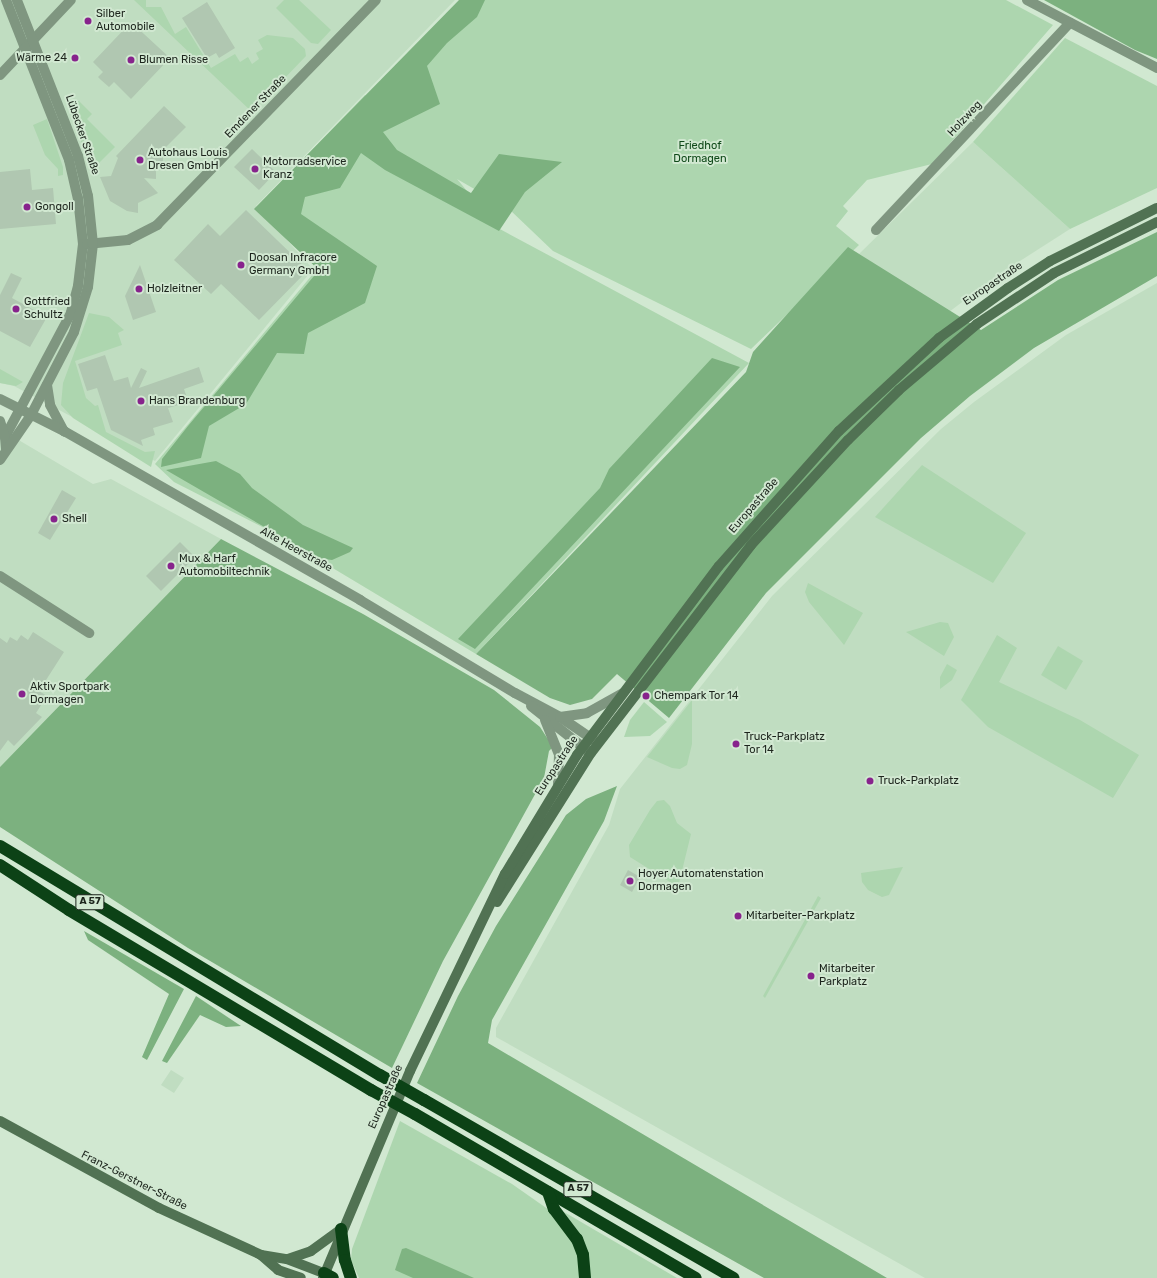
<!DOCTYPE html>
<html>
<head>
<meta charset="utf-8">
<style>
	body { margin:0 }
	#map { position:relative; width:1157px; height:1278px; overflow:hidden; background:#d1e8d1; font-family:Rubik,sans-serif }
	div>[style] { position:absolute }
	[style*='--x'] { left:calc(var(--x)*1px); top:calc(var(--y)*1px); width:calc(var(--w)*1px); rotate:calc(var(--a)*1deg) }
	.built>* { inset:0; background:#c0ddc1 }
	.green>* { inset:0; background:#add6af }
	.forest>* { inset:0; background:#7cb17f }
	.water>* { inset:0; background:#7fb482 }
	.building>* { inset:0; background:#b0c7b1 }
	.minor>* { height:10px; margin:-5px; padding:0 5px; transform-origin:5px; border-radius:5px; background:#7f9680 }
	.tertiary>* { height:10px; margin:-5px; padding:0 5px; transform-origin:5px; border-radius:5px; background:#7f9680 }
	.secondary>* { height:10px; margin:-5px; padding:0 5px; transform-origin:5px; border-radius:5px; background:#517253 }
	.motorway>* { height:12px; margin:-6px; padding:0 6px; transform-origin:6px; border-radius:6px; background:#0c4216 }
	.motorway-bridge>* { height:12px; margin:-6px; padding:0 6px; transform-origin:6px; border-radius:6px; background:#0c4216 }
	.dots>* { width:11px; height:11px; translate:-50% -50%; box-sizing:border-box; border:2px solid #d1e8d1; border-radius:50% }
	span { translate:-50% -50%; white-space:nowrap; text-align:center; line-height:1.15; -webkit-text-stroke:4px #d1e8d1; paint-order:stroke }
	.shield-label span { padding:1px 3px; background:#d1e8d1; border:1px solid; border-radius:3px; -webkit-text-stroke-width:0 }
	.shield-label { font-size:10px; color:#1d251d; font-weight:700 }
	.poi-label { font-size:11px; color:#1d251d }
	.left { translate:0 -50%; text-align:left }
	.right { translate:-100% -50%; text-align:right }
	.street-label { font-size:11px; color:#1d251d }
	.park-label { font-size:11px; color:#0f4919 }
</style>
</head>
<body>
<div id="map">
	<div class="built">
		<div style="clip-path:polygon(0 0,455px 0,256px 206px,313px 269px,155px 461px,14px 386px,0 383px)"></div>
		<div style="clip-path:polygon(973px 142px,1070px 229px,995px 277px,949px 312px,859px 254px)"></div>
		<div style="clip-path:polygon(1157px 283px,1157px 1278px,925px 1278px,496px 1037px,496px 1028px,609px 825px,620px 789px,772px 596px,941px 429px,974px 402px,1066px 335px)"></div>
		<div style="clip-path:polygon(0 429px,93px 484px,111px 479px,221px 539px,0 767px)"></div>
		<div style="clip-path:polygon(171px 1070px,184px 1078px,174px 1093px,161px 1085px)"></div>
	</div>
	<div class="green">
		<div style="clip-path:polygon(134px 0,146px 0,146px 7px,161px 7px,175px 34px,186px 27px,211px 68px,235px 54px,240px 62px,248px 57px,252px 64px,259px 59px,256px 53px,263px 49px,258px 40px,267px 35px,293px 38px,305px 49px,306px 56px,252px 112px)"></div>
		<div style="clip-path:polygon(284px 0,299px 0,331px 30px,318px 44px,311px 43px,276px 8px)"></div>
		<div style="clip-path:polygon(479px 0,1006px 0,1053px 25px,932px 164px,867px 180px,843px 206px,848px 211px,836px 226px,859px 245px,751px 349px,553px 251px,509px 209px,457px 179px,498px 228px,749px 363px,476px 654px,276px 534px,174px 482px,155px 464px,317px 269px,259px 205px,365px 95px,394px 116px,438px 49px)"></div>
		<div style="clip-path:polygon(1065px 38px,1157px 86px,1157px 188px,1070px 229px,973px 142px)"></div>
		<div style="clip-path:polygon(72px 101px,79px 101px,92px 114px,87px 119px,115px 147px,91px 171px,69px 106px)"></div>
		<div style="clip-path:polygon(47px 119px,63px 167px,63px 175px,58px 176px,58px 169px,45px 155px,33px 125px)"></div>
		<div style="clip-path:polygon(89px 313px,109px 317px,124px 330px,118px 333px,122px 345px,75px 361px,86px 398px,95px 406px,98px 405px,106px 432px,145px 452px,155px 451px,151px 467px,73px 418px,61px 405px,63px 383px)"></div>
		<div style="clip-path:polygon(0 369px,23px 382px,16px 386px,0 383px)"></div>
		<div style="clip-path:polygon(922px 465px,1026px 533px,993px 583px,875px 517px)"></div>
		<div style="clip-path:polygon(808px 583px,863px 613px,844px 645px,809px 602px,805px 592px)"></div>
		<div style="clip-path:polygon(940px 622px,948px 623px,954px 637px,944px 656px,906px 632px)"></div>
		<div style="clip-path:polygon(997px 635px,1017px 648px,999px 682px,1080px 720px,1139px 755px,1113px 798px,988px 727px,961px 700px)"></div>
		<div style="clip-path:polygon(1058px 646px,1083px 661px,1066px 690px,1041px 675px)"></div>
		<div style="clip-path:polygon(947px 664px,957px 670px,952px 680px,940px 689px,940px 677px)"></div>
		<div style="clip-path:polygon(692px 700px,692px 744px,687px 765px,680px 769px,672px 768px,647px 757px)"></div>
		<div style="clip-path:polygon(644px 702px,667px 722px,650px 736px,624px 737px,630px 720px)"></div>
		<div style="clip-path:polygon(664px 800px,670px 806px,677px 823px,691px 834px,678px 887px,630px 857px,629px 845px,650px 810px,657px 801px)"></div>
		<div style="clip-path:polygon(903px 867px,889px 895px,882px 897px,868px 890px,862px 882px,861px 873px)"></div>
		<div style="clip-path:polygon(818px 896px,821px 898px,765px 998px,763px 996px)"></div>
		<div style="clip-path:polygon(400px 1121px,512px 1184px,552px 1212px,566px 1228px,579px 1256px,580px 1278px,359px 1278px,351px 1260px,352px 1249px)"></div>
		<div style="clip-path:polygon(564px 1212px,677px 1278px,589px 1278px,582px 1237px)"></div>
	</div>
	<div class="forest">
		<div style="clip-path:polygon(459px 0,485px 0,477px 17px,447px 43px,427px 66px,440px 104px,383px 132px,397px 150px,471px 193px,499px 154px,562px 162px,525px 192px,499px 231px,385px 170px,361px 153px,340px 188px,305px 197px,301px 214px,377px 266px,365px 303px,308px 333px,304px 354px,277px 353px,246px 404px,209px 426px,201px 458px,161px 467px,162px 459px,188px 426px,319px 270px,254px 209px)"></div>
		<div style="clip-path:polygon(1044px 0,1157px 0,1157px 59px,1135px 50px)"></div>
		<div style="clip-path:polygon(1157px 232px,1157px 276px,1034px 348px,970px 396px,921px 438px,766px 593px,669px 718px,617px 674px,592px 699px,570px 705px,550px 698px,476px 654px,746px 372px,753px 352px,848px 247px,981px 330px,1058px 280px)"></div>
		<div style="clip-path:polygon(712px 358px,740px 367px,475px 649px,458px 639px,600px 488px,609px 469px)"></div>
		<div style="clip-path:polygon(216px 461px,240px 474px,252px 488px,303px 525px,353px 548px,350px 552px,332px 560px,318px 558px,166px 470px)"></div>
		<div style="clip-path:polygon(221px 539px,363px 614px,494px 690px,540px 727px,553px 747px,549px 751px,544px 778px,443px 961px,392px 1068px,188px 948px,0 827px,0 767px)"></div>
		<div style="clip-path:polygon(617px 786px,604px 821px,492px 1020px,488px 1043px,887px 1278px,764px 1278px,417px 1083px,458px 996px,496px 926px,566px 815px,586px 799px)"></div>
		<div style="clip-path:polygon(84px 931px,184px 989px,147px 1060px,142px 1057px,169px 994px,88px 940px)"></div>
		<div style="clip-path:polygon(196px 996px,241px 1026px,226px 1027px,200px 1015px,167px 1063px,162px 1061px)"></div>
	</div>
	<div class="water">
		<div style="clip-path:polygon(406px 1248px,474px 1278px,413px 1278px,395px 1270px,402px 1249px)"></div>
	</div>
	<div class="building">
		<div style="clip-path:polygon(207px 2px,235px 48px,219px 58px,216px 53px,207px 58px,182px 18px)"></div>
		<div style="clip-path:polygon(131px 22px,170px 58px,131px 99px,114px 82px,109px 87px,101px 80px,98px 77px,103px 72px,93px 62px)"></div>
		<div style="clip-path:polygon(164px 106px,186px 127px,163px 150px,163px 162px,156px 162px,156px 179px,144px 178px,158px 193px,138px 203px,138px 213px,127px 211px,110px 201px,100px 177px,111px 176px,118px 158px,116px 156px)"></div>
		<div style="clip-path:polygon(252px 149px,276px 172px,259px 190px,234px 167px)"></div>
		<div style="clip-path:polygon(30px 169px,32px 190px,53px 188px,56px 224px,0 229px,0 172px)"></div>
		<div style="clip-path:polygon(246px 210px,308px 270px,259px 320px,221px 284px,211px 294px,174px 260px,208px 224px,220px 236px)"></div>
		<div style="clip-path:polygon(140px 265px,156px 312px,133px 320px,125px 296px)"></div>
		<div style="clip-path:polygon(11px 273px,22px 278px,12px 298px,47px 317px,30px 347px,0 331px,0 295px)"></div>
		<div style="clip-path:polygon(105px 355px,114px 381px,128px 377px,131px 388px,141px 368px,147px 371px,139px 388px,199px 367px,204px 382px,184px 389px,186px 395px,179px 397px,182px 404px,168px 408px,173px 422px,153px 428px,155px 435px,141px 440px,143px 446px,111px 430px,97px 388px,87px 391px,78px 364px)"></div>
		<div style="clip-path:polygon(62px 490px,76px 498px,50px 540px,38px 533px)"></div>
		<div style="clip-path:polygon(180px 542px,195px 557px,161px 591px,146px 576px)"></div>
		<div style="clip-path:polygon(33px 632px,64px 652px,39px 691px,47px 696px,36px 713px,42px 717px,14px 746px,8px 740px,0 751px,0 638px,7px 643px,10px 637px,17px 641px,21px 635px,28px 640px)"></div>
		<div style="clip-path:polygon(628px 870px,640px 877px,632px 892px,620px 885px)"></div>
	</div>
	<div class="minor">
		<div style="--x:6;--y:0;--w:172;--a:68.5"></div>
		<div style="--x:69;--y:160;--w:39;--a:77"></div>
		<div style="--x:78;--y:198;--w:46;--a:83.8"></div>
		<div style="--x:83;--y:244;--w:42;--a:96.8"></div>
		<div style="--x:78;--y:286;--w:28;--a:105"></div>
		<div style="--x:71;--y:313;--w:140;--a:118"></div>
		<div style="--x:5;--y:437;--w:12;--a:85"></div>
		<div style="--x:1027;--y:0;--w:147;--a:27.6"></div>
		<div style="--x:0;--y:75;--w:103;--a:-46.6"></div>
		<div style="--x:876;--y:230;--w:284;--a:-46.9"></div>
		<div style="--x:87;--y:244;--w:41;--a:-5.6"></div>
		<div style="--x:128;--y:240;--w:33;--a:-27"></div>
		<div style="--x:157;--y:225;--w:314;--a:-45.8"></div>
		<div style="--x:47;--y:385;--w:20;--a:81"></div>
		<div style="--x:50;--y:405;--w:30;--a:62"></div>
		<div style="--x:0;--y:421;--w:17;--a:73"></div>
		<div style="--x:0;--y:460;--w:55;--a:-55.4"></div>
		<div style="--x:31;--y:415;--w:93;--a:-62.6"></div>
		<div style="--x:74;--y:332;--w:47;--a:-72.7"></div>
		<div style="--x:88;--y:287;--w:43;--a:-83.4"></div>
		<div style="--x:93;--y:244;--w:48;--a:-95.9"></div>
		<div style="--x:88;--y:196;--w:41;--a:-104"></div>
		<div style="--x:78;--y:156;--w:168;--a:-111.4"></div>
		<div style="--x:0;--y:576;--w:106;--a:32.6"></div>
	</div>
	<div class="tertiary">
		<div style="--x:0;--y:399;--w:72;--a:26.6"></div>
		<div style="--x:64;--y:431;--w:341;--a:29.7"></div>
		<div style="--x:360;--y:600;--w:181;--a:31"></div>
		<div style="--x:515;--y:693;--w:51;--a:28.1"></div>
		<div style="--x:560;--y:717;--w:46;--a:34.4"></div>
		<div style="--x:531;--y:706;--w:74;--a:38.4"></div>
		<div style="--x:560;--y:717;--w:27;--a:-8"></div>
		<div style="--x:587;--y:713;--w:41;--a:-29.1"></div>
		<div style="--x:545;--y:720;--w:38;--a:68"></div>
		<div style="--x:559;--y:755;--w:31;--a:92"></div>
	</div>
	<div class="secondary">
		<div style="--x:497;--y:902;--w:176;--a:-57.8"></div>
		<div style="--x:591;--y:753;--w:262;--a:-52.4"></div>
		<div style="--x:751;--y:545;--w:143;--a:-47.3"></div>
		<div style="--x:848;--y:440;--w:71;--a:-44.4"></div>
		<div style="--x:899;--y:390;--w:102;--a:-40.2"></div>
		<div style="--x:977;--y:324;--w:92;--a:-33.5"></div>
		<div style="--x:1054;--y:273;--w:115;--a:-26.3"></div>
		<div style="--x:0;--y:1121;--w:181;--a:28.7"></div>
		<div style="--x:159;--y:1208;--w:112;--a:24.7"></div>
		<div style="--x:261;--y:1255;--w:26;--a:9"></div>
		<div style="--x:287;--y:1259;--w:40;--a:21"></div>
		<div style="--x:261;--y:1255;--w:23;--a:41"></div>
		<div style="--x:278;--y:1270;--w:24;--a:19"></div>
		<div style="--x:288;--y:1259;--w:24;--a:-19"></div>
		<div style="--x:311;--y:1251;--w:37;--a:-36"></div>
		<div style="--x:323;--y:1278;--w:225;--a:-67.2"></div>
		<div style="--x:410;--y:1071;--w:219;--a:-64.3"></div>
		<div style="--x:505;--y:874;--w:139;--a:-58.8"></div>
		<div style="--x:577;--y:755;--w:236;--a:-53.1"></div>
		<div style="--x:719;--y:566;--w:181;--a:-48.4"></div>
		<div style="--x:839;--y:431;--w:137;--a:-42.9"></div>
		<div style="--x:939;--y:338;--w:85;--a:-35.9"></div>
		<div style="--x:1008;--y:288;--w:50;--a:-32.7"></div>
		<div style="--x:1050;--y:261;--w:119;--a:-26.4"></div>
	</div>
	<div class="motorway">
		<div style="--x:0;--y:846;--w:444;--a:31.1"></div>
		<div style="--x:0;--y:865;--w:82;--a:33.1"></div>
		<div style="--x:69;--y:910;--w:352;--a:30.8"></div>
		<div style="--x:424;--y:1100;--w:357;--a:29.9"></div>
		<div style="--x:415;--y:1114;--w:325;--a:30.3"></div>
		<div style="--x:548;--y:1192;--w:18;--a:71"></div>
		<div style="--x:554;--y:1209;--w:38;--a:53"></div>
		<div style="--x:577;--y:1239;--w:17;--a:69"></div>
		<div style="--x:583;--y:1255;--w:23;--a:85"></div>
		<div style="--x:341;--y:1229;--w:31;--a:83"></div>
		<div style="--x:345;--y:1260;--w:19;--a:72"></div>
		<div style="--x:324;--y:1273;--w:10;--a:29"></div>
	</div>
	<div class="motorway-bridge">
		<div style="--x:380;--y:1075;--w:51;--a:29.6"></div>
		<div style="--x:371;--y:1090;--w:50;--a:28.6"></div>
	</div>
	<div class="dots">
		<div style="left:88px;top:21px;background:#87238c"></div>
		<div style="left:75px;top:58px;background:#87238c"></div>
		<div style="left:131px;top:60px;background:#87238c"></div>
		<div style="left:140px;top:160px;background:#87238c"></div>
		<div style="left:255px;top:169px;background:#87238c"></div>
		<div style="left:27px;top:207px;background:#87238c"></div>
		<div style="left:241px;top:265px;background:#87238c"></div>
		<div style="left:139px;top:289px;background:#87238c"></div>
		<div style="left:16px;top:309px;background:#87238c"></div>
		<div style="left:141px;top:401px;background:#87238c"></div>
		<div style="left:54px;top:519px;background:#87238c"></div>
		<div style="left:171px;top:566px;background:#87238c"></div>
		<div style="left:22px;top:694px;background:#87238c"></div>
		<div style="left:646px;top:696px;background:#87238c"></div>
		<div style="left:736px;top:744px;background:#87238c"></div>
		<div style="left:870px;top:781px;background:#87238c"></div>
		<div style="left:630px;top:881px;background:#87238c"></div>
		<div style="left:738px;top:916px;background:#87238c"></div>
		<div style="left:811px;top:976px;background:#87238c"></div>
	</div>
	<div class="shield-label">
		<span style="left:90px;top:902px">A 57</span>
		<span style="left:578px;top:1189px">A 57</span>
	</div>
	<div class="poi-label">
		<span class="left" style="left:96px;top:21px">Silber<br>Automobile</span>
		<span class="right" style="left:67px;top:58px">Wärme 24</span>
		<span class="left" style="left:139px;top:60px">Blumen Risse</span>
		<span class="left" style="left:148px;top:160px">Autohaus Louis<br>Dresen GmbH</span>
		<span class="left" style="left:263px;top:169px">Motorradservice<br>Kranz</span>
		<span class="left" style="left:35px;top:207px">Gongoll</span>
		<span class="left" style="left:249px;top:265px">Doosan Infracore<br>Germany GmbH</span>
		<span class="left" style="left:147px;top:289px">Holzleitner</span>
		<span class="left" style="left:24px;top:309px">Gottfried<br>Schultz</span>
		<span class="left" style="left:149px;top:401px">Hans Brandenburg</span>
		<span class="left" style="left:62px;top:519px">Shell</span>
		<span class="left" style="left:179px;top:566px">Mux &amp; Harf<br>Automobiltechnik</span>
		<span class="left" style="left:30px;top:694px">Aktiv Sportpark<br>Dormagen</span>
		<span class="left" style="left:654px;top:696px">Chempark Tor 14</span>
		<span class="left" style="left:744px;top:744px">Truck-Parkplatz<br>Tor 14</span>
		<span class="left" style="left:878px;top:781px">Truck-Parkplatz</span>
		<span class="left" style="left:638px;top:881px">Hoyer Automatenstation<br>Dormagen</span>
		<span class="left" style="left:746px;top:916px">Mitarbeiter-Parkplatz</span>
		<span class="left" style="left:819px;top:976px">Mitarbeiter<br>Parkplatz</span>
	</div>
	<div class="street-label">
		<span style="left:256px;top:107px;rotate:-46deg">Emdener Straße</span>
		<span style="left:965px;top:119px;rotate:-47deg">Holzweg</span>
		<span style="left:82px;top:135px;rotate:71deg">Lübecker Straße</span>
		<span style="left:993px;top:284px;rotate:-34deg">Europastraße</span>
		<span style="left:754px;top:506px;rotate:-49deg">Europastraße</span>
		<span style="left:296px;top:550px;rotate:29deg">Alte Heerstraße</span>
		<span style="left:557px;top:766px;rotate:-57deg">Europastraße</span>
		<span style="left:386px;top:1097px;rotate:-66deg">Europastraße</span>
		<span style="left:134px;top:1181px;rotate:27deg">Franz-Gerstner-Straße</span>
	</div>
	<div class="park-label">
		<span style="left:700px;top:153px">Friedhof<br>Dormagen</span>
	</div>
</div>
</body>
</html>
